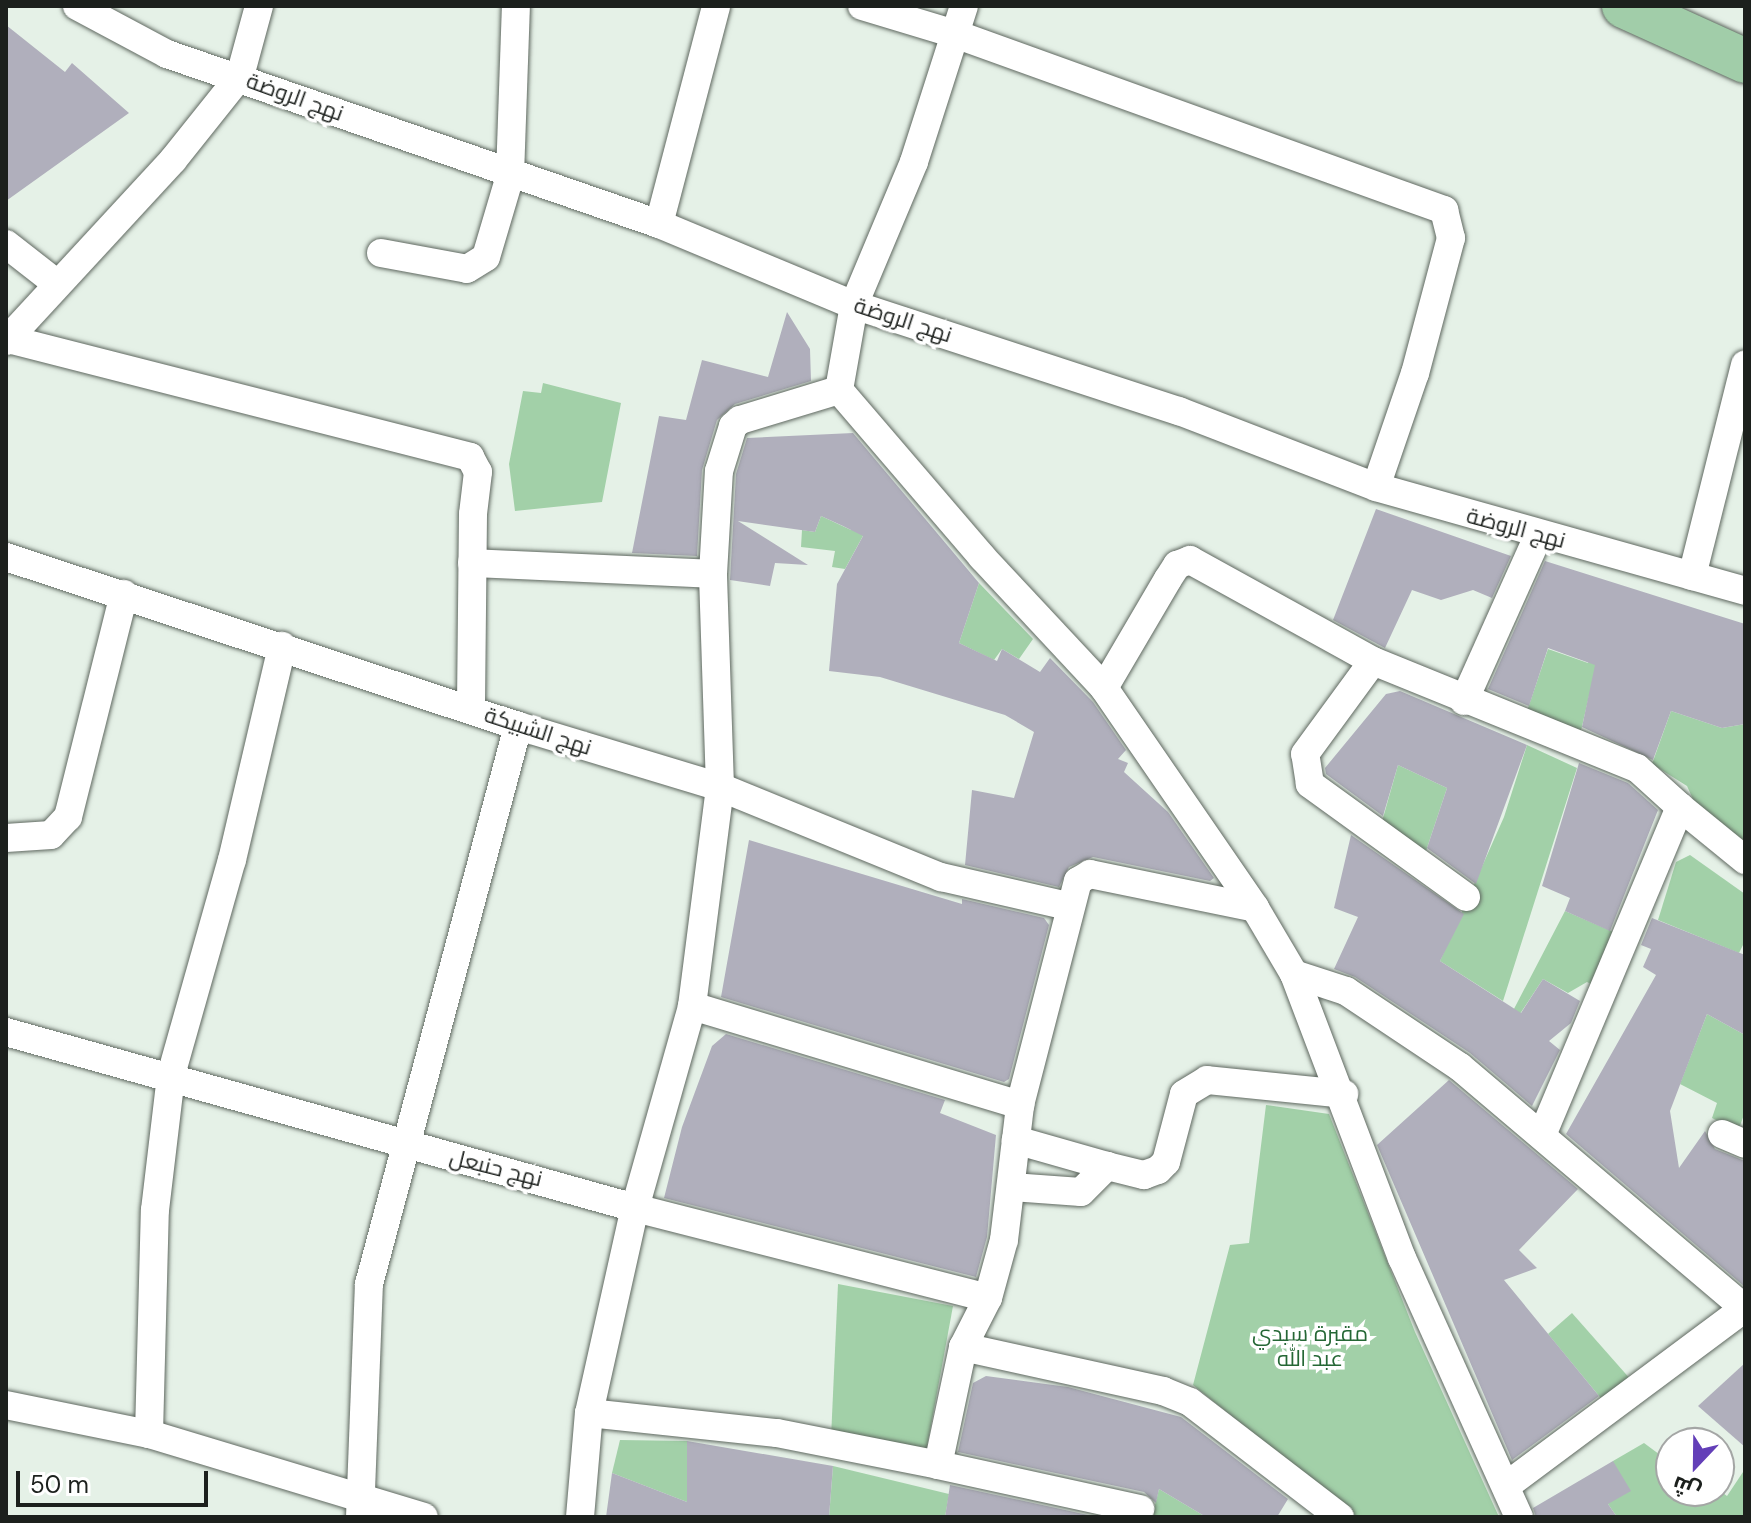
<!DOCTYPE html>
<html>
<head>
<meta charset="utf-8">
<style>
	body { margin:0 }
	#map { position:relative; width:1751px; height:1523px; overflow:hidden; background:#e5f1e7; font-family:"DM Sans",Cairo,sans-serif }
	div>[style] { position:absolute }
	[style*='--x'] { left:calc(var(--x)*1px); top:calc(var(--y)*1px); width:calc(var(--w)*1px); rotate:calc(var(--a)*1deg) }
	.green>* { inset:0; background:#a2d0a8 }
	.building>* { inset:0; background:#b0afbc }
	.roads { filter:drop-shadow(0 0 2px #5f6860) drop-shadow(0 0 2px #5f6860) }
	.street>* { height:28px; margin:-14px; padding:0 14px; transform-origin:14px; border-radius:14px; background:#fff }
	.primary>* { height:44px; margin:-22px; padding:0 22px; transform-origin:22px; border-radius:22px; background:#a1cda9 }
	span { translate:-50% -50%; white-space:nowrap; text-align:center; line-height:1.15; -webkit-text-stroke:7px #fff; paint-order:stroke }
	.street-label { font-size:22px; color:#1c201d }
	.park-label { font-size:22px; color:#256735 }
	.frame { position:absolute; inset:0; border:8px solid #1c201d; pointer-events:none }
	.north { position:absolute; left:1655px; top:1427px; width:80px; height:80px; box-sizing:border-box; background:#fff; border:2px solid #a4a6a5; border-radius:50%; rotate:202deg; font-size:22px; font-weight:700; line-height:32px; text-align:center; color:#1c201d }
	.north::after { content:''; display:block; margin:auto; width:28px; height:36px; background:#633fb8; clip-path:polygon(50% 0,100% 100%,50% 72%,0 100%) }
	.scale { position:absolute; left:16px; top:1471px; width:192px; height:36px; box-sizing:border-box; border:4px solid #1c201d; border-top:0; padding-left:10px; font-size:24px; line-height:28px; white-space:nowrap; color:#1c201d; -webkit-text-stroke:6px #fff; paint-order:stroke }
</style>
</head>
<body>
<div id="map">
	<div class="green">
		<div style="clip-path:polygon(543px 383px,621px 403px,602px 502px,515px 511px,509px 464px,523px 391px,541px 393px)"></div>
		<div style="clip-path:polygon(821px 516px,851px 530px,871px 521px,845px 569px,832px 567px,835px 551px,801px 547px,802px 530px,815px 532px)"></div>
		<div style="clip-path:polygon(979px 583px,1033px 639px,1019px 659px,1002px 649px,994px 660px,959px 643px)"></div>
		<div style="clip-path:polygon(1548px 649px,1588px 663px,1593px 650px,1623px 663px,1589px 696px,1580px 735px,1524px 720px)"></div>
		<div style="clip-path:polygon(1671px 711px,1722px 728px,1745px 724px,1745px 843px,1697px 808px,1687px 786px,1652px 764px)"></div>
		<div style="clip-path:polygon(1527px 745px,1577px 768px,1503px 1001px,1440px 961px,1504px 817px)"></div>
		<div style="clip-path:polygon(1398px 765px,1447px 788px,1425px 854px,1381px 825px)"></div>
		<div style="clip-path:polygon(1690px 855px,1745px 894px,1745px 941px,1739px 953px,1658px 920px,1676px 862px)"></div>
		<div style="clip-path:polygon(1565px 911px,1616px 933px,1598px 988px,1587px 982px,1568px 993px,1543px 979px,1506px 1035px,1503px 1030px)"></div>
		<div style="clip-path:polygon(1707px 1014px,1745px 1035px,1745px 1112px,1738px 1131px,1712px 1118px,1717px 1103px,1680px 1084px)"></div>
		<div style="clip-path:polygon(1266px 1105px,1329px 1114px,1415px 1332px,1499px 1517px,1357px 1517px,1193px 1385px,1230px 1245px,1249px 1243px)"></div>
		<div style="clip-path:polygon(838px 1284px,953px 1306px,925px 1458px,831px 1438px)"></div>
		<div style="clip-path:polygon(1572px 1313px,1632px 1381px,1604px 1402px,1548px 1334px)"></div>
		<div style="clip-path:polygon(620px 1440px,687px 1441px,687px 1502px,612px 1473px)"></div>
		<div style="clip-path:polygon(1644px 1443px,1671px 1463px,1671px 1491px,1719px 1490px,1727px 1496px,1745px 1469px,1745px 1517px,1617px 1517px,1608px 1504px,1613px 1461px)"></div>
		<div style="clip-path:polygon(833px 1466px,949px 1494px,945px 1517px,829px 1517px)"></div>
		<div style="clip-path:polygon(1159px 1489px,1206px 1517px,1152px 1517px)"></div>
	</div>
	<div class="building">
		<div style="clip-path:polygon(6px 25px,65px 72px,72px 63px,129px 113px,6px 201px)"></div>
		<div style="clip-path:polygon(787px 312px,810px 349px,811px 381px,735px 404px,717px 420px,702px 470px,697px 556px,632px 553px,659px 416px,686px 420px,702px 360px,768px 377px)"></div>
		<div style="clip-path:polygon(853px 433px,979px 583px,959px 643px,997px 661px,1002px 649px,1040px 672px,1050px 658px,1093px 702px,1126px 750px,1118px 759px,1128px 763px,1124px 772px,1168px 812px,1214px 878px,1210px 881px,1093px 857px,1069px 867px,1059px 887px,965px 865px,972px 790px,1014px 798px,1034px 732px,1005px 715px,880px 677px,829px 671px,837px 584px,863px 536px,843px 526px,821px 516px,815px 532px,738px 521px,808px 565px,775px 563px,770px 586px,730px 580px,736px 474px,747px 438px)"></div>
		<div style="clip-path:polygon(1376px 509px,1511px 556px,1492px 598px,1473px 590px,1441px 600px,1412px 590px,1385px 648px,1333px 620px)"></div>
		<div style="clip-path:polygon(1545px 561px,1745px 624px,1745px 724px,1722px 728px,1671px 711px,1653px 760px,1582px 727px,1595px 665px,1548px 648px,1529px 706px,1488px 689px)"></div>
		<div style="clip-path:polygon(1400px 691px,1527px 745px,1476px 884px,1427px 848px,1447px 788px,1398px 765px,1383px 816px,1326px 774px,1325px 768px,1386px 694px)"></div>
		<div style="clip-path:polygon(1579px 763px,1628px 783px,1658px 810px,1610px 931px,1565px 911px,1570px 898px,1542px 886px)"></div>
		<div style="clip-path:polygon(1351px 835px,1464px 914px,1440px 961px,1521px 1013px,1543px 979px,1580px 1001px,1571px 1023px,1549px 1041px,1560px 1050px,1532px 1106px,1470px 1053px,1355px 977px,1334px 969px,1358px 917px,1334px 908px)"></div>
		<div style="clip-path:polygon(749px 840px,962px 904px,962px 899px,1044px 918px,1049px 925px,1009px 1079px,1004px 1082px,721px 997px)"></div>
		<div style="clip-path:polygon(1652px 918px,1745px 955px,1745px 1035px,1707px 1014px,1670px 1111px,1679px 1168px,1705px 1131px,1715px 1149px,1745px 1161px,1745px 1287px,1566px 1134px,1656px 975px,1643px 967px,1651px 949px,1641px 945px)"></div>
		<div style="clip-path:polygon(726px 1034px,945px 1100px,940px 1113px,996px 1135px,987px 1237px,976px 1277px,664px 1198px,682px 1127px,712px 1046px)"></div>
		<div style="clip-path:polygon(1449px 1080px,1578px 1189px,1519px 1250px,1537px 1268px,1504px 1280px,1599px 1396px,1512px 1460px,1377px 1145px)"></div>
		<div style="clip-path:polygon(1745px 1363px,1745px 1447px,1698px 1406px)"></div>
		<div style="clip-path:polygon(986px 1376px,1068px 1387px,1181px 1417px,1288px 1499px,1277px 1517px,1206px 1517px,1159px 1489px,1156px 1503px,1144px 1492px,958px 1452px,973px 1383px)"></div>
		<div style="clip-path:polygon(687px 1441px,833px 1466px,829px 1517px,606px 1517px,612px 1473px,687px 1502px)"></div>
		<div style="clip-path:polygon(1613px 1461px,1631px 1491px,1608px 1504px,1617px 1517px,1536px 1517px,1533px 1508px)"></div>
		<div style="clip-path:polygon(950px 1485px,1097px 1517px,945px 1517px)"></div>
	</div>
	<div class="roads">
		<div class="street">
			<div style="--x:77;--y:6;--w:102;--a:28.1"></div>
			<div style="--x:167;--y:54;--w:521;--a:19.06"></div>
			<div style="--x:659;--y:224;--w:211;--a:22.6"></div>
			<div style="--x:854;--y:305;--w:342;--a:18.1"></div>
			<div style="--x:1179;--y:411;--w:211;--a:21.1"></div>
			<div style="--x:1376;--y:487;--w:383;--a:15.7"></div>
			<div style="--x:862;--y:6;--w:100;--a:16.8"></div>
			<div style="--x:958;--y:35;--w:517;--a:19.8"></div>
			<div style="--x:1444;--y:210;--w:29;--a:76"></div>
			<div style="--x:1451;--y:238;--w:140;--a:104.9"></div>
			<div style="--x:1415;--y:373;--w:120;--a:108.9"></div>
			<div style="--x:964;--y:6;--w:164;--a:107.8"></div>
			<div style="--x:914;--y:162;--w:155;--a:112.8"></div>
			<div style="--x:854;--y:305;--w:86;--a:100"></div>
			<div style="--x:839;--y:390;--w:220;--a:49.4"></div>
			<div style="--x:982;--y:557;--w:179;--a:47"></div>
			<div style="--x:1104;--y:688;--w:267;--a:55.5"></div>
			<div style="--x:1255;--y:908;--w:77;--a:59.4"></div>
			<div style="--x:1294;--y:974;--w:304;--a:69.2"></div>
			<div style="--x:1402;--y:1258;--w:284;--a:65.7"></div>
			<div style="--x:659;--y:224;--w:225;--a:-75.3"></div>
			<div style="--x:6;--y:244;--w:63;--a:38"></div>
			<div style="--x:381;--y:253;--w:87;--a:10.5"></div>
			<div style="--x:467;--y:269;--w:22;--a:-32"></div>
			<div style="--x:486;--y:257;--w:84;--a:-73.5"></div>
			<div style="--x:510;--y:176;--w:170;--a:-88"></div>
			<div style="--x:8;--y:339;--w:477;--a:14.3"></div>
			<div style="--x:470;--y:457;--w:17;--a:62"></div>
			<div style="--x:478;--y:472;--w:42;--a:96.8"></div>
			<div style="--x:473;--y:514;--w:196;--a:90.6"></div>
			<div style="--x:6;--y:341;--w:246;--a:-47.3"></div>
			<div style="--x:173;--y:160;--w:107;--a:-51.4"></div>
			<div style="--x:240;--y:76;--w:73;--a:-74.8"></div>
			<div style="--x:6;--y:557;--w:539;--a:18.27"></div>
			<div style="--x:518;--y:726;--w:211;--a:16.8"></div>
			<div style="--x:720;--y:787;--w:239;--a:22.2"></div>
			<div style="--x:941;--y:877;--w:130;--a:12.9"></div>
			<div style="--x:472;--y:563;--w:241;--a:2.6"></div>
			<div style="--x:1692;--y:576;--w:218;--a:-75.9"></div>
			<div style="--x:1104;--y:688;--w:126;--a:-59.6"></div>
			<div style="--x:1168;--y:579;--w:17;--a:-57"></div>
			<div style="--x:1177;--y:565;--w:14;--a:-21"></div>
			<div style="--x:1190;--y:560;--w:209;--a:28.9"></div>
			<div style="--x:1464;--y:701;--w:183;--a:-65.8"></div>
			<div style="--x:1680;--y:807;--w:84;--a:39.2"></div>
			<div style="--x:6;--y:838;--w:45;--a:-3.8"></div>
			<div style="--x:51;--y:835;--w:25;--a:-47"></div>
			<div style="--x:68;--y:817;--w:230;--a:-75.9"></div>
			<div style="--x:1466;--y:897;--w:193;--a:-144.1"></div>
			<div style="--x:1310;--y:784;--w:30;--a:-99"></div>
			<div style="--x:1305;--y:754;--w:115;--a:-53.8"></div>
			<div style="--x:1373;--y:661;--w:285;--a:22.1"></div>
			<div style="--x:1637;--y:768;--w:58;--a:42.2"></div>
			<div style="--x:1680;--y:807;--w:356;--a:112.8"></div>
			<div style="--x:1294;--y:974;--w:55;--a:18.1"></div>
			<div style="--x:1346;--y:991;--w:137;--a:33.7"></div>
			<div style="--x:1460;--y:1067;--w:374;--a:40.3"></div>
			<div style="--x:692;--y:1006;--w:343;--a:16.8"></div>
			<div style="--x:6;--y:1032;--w:653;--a:15.63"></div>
			<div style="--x:635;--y:1208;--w:364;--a:14.3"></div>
			<div style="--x:1722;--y:1134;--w:25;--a:23"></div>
			<div style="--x:1107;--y:1166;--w:38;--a:14"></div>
			<div style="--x:1144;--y:1175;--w:15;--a:-20"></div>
			<div style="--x:1158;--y:1170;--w:11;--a:-45"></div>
			<div style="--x:1166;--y:1162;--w:70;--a:-75.2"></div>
			<div style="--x:1184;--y:1094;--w:27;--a:-31"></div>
			<div style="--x:1207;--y:1080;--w:138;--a:5.8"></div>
			<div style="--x:1012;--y:1187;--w:69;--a:4.1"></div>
			<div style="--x:1081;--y:1192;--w:37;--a:-45"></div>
			<div style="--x:1107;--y:1166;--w:95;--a:-164.1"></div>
			<div style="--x:963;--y:1347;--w:205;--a:12.4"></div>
			<div style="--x:1163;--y:1391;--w:29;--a:22"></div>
			<div style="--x:1190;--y:1402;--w:189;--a:37.5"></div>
			<div style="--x:6;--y:1405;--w:146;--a:11.5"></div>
			<div style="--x:149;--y:1434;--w:287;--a:16.8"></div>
			<div style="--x:589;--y:1413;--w:189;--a:6.1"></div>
			<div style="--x:777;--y:1433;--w:164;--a:11.2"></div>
			<div style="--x:938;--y:1465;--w:121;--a:-78"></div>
			<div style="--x:963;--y:1347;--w:55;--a:-63"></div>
			<div style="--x:988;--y:1298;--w:60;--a:-74.6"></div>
			<div style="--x:1004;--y:1240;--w:136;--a:-83.2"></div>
			<div style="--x:1020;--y:1105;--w:231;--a:-75.5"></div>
			<div style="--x:1078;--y:881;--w:14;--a:-30"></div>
			<div style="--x:1090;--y:874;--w:168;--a:11.6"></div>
			<div style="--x:149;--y:1434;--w:224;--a:-88.5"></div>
			<div style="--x:155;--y:1210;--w:136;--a:-83.2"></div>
			<div style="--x:171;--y:1075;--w:223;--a:-74.2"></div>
			<div style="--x:232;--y:860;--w:220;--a:-76.8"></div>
			<div style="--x:938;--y:1465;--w:207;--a:12.3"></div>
			<div style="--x:1506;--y:1486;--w:298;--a:-36.7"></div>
			<div style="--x:360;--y:1517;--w:233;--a:-87.8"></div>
			<div style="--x:369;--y:1284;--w:578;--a:-75.05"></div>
			<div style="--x:580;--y:1517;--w:104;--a:-85.1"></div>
			<div style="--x:589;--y:1413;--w:210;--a:-77.4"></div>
			<div style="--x:635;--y:1208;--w:210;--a:-74.2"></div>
			<div style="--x:692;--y:1006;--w:221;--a:-82.7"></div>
			<div style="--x:720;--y:787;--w:213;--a:-91.9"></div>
			<div style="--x:713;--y:574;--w:103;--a:-86.7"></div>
			<div style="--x:719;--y:471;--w:47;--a:-72.7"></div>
			<div style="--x:733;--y:426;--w:9;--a:-41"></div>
			<div style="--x:740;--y:420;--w:103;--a:-16.9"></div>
		</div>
		<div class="primary">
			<div style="--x:1624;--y:6;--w:133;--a:24.4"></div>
		</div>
	</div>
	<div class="street-label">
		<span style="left:295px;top:97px;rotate:20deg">نهج الروضة</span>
		<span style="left:903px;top:320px;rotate:18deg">نهج الروضة</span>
		<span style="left:1516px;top:528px;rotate:15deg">نهج الروضة</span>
		<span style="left:538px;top:731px;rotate:18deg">نهج الشبيكة</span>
		<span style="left:496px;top:1168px;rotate:14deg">نهج حنبعل</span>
	</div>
	<div class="park-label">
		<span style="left:1310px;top:1346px">مقبرة سيدي<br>عبد الله</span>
	</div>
	<div class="frame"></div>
	<div class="north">ش</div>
	<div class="scale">50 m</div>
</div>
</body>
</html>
